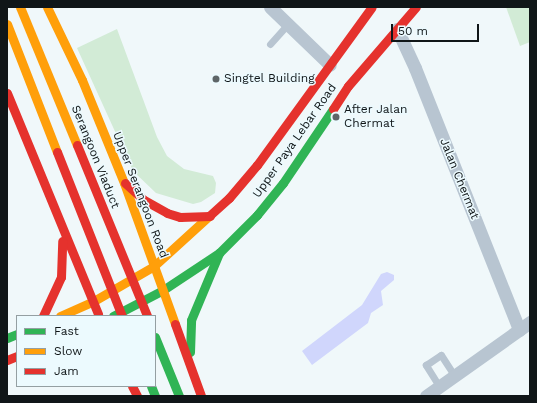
<!DOCTYPE html>
<html>
<head>
<meta charset="utf-8">
<style>
	body { margin:0 }
	#map { position:relative; width:537px; height:403px; overflow:hidden; background:#f0f8fa; font-family:"Work Sans",sans-serif }
	div>[style] { position:absolute }
	[style*='--x'] { left:calc(var(--x)*1px); top:calc(var(--y)*1px); width:calc(var(--w)*1px); rotate:calc(var(--a)*1deg) }
	.green>* { inset:0; background:#d2ebd6 }
	.water>* { inset:0; background:#d0d6fc }
	.lane>* { height:7px; margin:-3.5px; padding:0 3.5px; transform-origin:3.5px; border-radius:3.5px; background:#b8c5d1 }
	.street>* { height:13px; margin:-6.5px; padding:0 6.5px; transform-origin:6.5px; border-radius:6.5px; background:#b8c5d1 }
	.fast>* { height:9px; margin:-4.5px; padding:0 4.5px; transform-origin:4.5px; border-radius:4.5px; background:#30b455 }
	.slow>* { height:9px; margin:-4.5px; padding:0 4.5px; transform-origin:4.5px; border-radius:4.5px; background:#ff9f0a }
	.jam>* { height:9px; margin:-4.5px; padding:0 4.5px; transform-origin:4.5px; border-radius:4.5px; background:#e5322d }
	.jam-bridge>* { height:9px; margin:-4.5px; padding:0 4.5px; transform-origin:4.5px; border-radius:4.5px; background:#e5322d }
	.dots>* { width:11px; height:11px; translate:-50% -50%; box-sizing:border-box; border:2px solid #ecfafe; border-radius:50% }
	span { translate:-50% -50%; white-space:nowrap; text-align:center; line-height:1.15; -webkit-text-stroke:3px #ecfafe; paint-order:stroke }
	.poi-label { font-size:12px; color:#101618 }
	.left { translate:0 -50%; text-align:left }
	.street-label { font-size:12px; color:#101618 }
	.frame { position:absolute; inset:0; border:8px solid #101618; pointer-events:none }
	.legend { position:absolute; left:16px; top:315px; width:140px; height:72px; box-sizing:border-box; background:#ecfafe; border:1px solid #949fa2; margin:0; padding:5px 7px; list-style:none; font-size:12px; color:#101618 }
	.legend li { display:flex; align-items:center; gap:8px; height:20px }
	.legend b { width:20px; border:1px solid #949fa2 }
	.scale { position:absolute; left:391px; top:24px; width:88px; height:18px; box-sizing:border-box; border:2px solid #101618; border-top:0; padding-left:5px; font-size:12px; line-height:14px; white-space:nowrap; color:#101618; -webkit-text-stroke:3px #ecfafe; paint-order:stroke }
</style>
</head>
<body>
<div id="map">
	<div class="green">
		<div style="clip-path:polygon(506px 7px,530px 7px,530px 42px,520px 46px)"></div>
		<div style="clip-path:polygon(117px 29px,157px 137px,167px 156px,184px 169px,213px 176px,216px 183px,215px 193px,201px 202px,193px 204px,156px 193px,133px 171px,77px 48px)"></div>
	</div>
	<div class="water">
		<div style="clip-path:polygon(387px 272px,394px 275px,394px 280px,381px 291px,383px 305px,371px 313px,368px 323px,312px 365px,302px 351px,362px 305px,381px 274px)"></div>
	</div>
	<div class="lane">
		<div style="--x:270;--y:44;--w:27;--a:-48"></div>
		<div style="--x:439;--y:386;--w:25;--a:-122"></div>
		<div style="--x:426;--y:365;--w:18;--a:-34"></div>
		<div style="--x:441;--y:355;--w:24;--a:57"></div>
	</div>
	<div class="street">
		<div style="--x:270;--y:7;--w:83;--a:44"></div>
		<div style="--x:397;--y:29;--w:43;--a:65.2"></div>
		<div style="--x:415;--y:68;--w:282;--a:68.3"></div>
		<div style="--x:426;--y:396;--w:128;--a:-35.4"></div>
	</div>
	<div class="fast">
		<div style="--x:113;--y:316;--w:56;--a:-27.5"></div>
		<div style="--x:163;--y:290;--w:67;--a:-33.5"></div>
		<div style="--x:219;--y:253;--w:54;--a:-45"></div>
		<div style="--x:257;--y:215;--w:41;--a:-50.9"></div>
		<div style="--x:283;--y:183;--w:89;--a:-56"></div>
		<div style="--x:155;--y:337;--w:64;--a:67.9"></div>
		<div style="--x:7;--y:338;--w:11;--a:-22"></div>
		<div style="--x:190;--y:352;--w:32;--a:-88"></div>
		<div style="--x:191;--y:320;--w:73;--a:-67.3"></div>
		<div style="--x:151;--y:386;--w:11;--a:68"></div>
	</div>
	<div class="slow">
		<div style="--x:20;--y:7;--w:149;--a:67.6"></div>
		<div style="--x:47;--y:7;--w:81;--a:64.4"></div>
		<div style="--x:82;--y:80;--w:111;--a:67.8"></div>
		<div style="--x:124;--y:183;--w:150;--a:70.1"></div>
		<div style="--x:7;--y:24;--w:137;--a:68.7"></div>
		<div style="--x:60;--y:316;--w:35;--a:-24"></div>
		<div style="--x:92;--y:302;--w:72;--a:-30.1"></div>
		<div style="--x:154;--y:266;--w:74;--a:-42.3"></div>
	</div>
	<div class="jam">
		<div style="--x:7;--y:93;--w:239;--a:67.6"></div>
		<div style="--x:333;--y:109;--w:27;--a:-57"></div>
		<div style="--x:348;--y:86;--w:104;--a:-49.3"></div>
		<div style="--x:125;--y:183;--w:25;--a:42"></div>
		<div style="--x:144;--y:200;--w:26;--a:29"></div>
		<div style="--x:167;--y:213;--w:14;--a:17"></div>
		<div style="--x:180;--y:217;--w:30;--a:-2"></div>
		<div style="--x:209;--y:216;--w:27;--a:-42"></div>
		<div style="--x:229;--y:198;--w:43;--a:-49.7"></div>
		<div style="--x:257;--y:165;--w:195;--a:-54"></div>
		<div style="--x:43;--y:316;--w:43;--a:-65.2"></div>
		<div style="--x:61;--y:277;--w:36;--a:-88"></div>
		<div style="--x:175;--y:324;--w:77;--a:70.1"></div>
		<div style="--x:7;--y:360;--w:11;--a:-22"></div>
		<div style="--x:132;--y:386;--w:11;--a:63"></div>
	</div>
	<div class="jam-bridge">
		<div style="--x:77;--y:145;--w:185;--a:67.7"></div>
		<div style="--x:57;--y:152;--w:176;--a:68.4"></div>
	</div>
	<div class="dots">
		<div style="left:216px;top:79px;background:#5e6567"></div>
		<div style="left:336px;top:117px;background:#5e6567"></div>
	</div>
	<div class="poi-label">
		<span class="left" style="left:224px;top:79px">Singtel Building</span>
		<span class="left" style="left:344px;top:117px">After Jalan<br>Chermat</span>
	</div>
	<div class="street-label">
		<span style="left:295px;top:141px;rotate:-55deg">Upper Paya Lebar Road</span>
		<span style="left:95px;top:157px;rotate:68deg">Serangoon Viaduct</span>
		<span style="left:459px;top:179px;rotate:68deg">Jalan Chermat</span>
		<span style="left:140px;top:195px;rotate:69deg">Upper Serangoon Road</span>
	</div>
	<div class="frame"></div>
	<ul class="legend">
	<li><b style="height:5px;background:#30b455"></b>Fast</li>
	<li><b style="height:5px;background:#ff9f0a"></b>Slow</li>
	<li><b style="height:5px;background:#e5322d"></b>Jam</li>
	</ul>
	<div class="scale">50 m</div>
</div>
</body>
</html>
